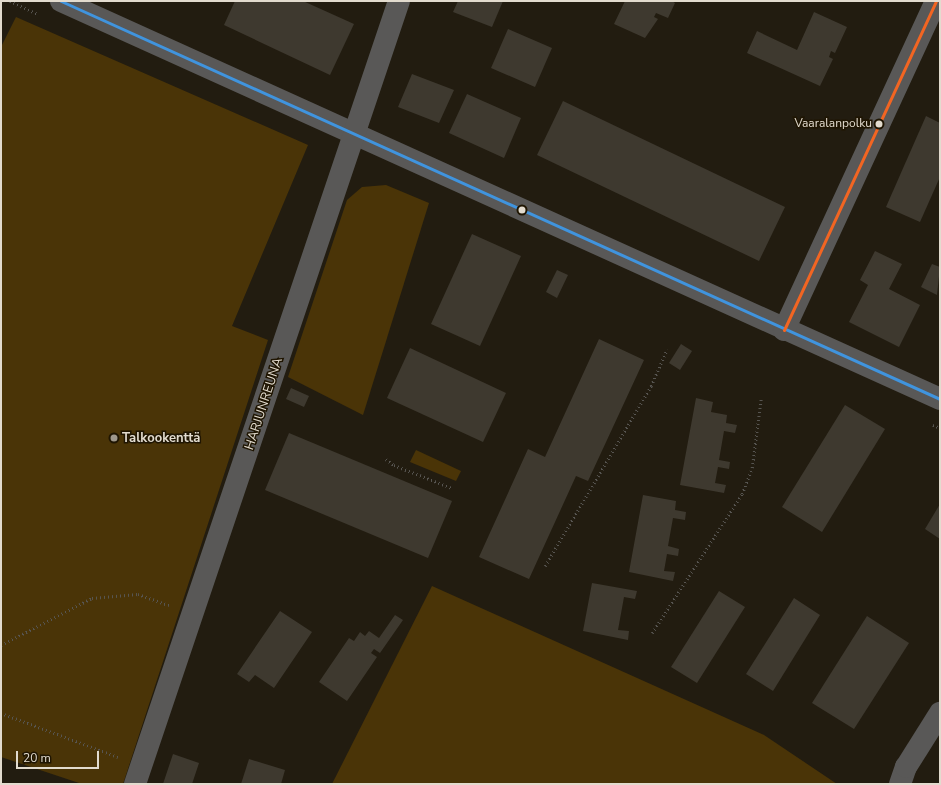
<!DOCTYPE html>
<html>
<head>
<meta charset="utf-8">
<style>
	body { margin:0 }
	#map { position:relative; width:941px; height:785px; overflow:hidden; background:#221c10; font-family:"Nunito Sans",sans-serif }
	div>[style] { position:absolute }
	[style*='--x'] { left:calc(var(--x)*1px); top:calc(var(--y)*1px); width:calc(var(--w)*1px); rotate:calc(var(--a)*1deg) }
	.green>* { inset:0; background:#4a3407 }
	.building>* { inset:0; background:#3e392f }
	.path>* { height:2.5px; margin-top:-1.25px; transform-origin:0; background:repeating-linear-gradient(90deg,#575551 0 1px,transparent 0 4px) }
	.minor>* { height:22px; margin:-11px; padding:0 11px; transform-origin:11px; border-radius:11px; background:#595857 }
	.bus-1>* { height:3px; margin:-1.5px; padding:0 1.5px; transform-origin:1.5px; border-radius:1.5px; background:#4094de }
	.bus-2>* { height:3px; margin:-1.5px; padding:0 1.5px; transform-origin:1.5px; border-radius:1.5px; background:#f26522 }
	.dots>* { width:11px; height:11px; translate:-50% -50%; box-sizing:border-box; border:2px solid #1f1502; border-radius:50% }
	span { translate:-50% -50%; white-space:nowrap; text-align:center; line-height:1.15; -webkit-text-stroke:3px #1f1502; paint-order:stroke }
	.bus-label { font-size:12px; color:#e2dbce }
	.right { translate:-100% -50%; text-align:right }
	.street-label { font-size:13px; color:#e2dbce }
	.poi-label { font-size:13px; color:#e2dbce; font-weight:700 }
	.left { translate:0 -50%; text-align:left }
	.frame { position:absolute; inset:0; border:2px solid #e2dbce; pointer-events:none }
	.scale { position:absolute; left:16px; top:751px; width:83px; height:18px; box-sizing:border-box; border:2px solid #e2dbce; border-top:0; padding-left:5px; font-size:12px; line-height:14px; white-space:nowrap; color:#e2dbce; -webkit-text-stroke:3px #1f1502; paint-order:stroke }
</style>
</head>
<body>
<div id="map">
	<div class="green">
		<div style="clip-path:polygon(16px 17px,308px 145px,232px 326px,268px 340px,123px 784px,82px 784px,1px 757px,1px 47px)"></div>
		<div style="clip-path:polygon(386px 185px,429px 203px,363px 415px,288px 377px,347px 200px,362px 187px)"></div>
		<div style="clip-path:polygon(416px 450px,461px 471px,456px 481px,410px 462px)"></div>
		<div style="clip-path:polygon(432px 586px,764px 735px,837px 784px,332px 784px)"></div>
	</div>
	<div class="building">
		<div style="clip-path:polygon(235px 1px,303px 1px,354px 24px,330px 75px,224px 25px)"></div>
		<div style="clip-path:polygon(458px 1px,503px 1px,492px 27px,453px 12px)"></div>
		<div style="clip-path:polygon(625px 1px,672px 1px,675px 3px,668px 18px,656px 13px,654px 17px,658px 19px,645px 38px,614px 24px)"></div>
		<div style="clip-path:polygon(814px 12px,847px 27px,835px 53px,831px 51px,829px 57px,833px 59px,820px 86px,747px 53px,757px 31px,797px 50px)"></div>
		<div style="clip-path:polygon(508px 29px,552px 48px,535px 87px,491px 68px)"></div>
		<div style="clip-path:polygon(412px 74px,454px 90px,439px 123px,398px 107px)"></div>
		<div style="clip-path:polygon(467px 94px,521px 118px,504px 158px,449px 133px)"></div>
		<div style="clip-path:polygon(563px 101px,785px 207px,759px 261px,537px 155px)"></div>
		<div style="clip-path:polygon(926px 116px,940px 123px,940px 177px,920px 222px,886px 207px)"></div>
		<div style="clip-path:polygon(472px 234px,521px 256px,480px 346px,431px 324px)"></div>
		<div style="clip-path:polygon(875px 251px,902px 264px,889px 289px,920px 305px,899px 347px,849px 322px,868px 285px,860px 280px)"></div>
		<div style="clip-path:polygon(932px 264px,940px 267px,937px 295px,921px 287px)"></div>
		<div style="clip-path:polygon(557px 270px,568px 275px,557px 298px,546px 292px)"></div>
		<div style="clip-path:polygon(599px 339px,644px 360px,588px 481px,576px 476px,529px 579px,479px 557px,528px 449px,545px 457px)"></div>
		<div style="clip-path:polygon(681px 344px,692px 351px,680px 370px,669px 363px)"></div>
		<div style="clip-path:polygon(410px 348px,506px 393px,483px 442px,387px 398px)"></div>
		<div style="clip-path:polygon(291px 388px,309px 396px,304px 407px,286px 399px)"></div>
		<div style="clip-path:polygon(696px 398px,713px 402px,711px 412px,727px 415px,726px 423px,737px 425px,735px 433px,724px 431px,719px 460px,730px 462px,729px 469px,718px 467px,715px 483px,726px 485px,724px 493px,680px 485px)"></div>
		<div style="clip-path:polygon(845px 405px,885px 429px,822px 532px,782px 507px)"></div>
		<div style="clip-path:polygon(289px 433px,452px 501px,428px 558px,265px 490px)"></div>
		<div style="clip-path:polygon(643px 495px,676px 501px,675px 510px,686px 512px,685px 520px,673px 518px,668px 546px,679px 549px,678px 556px,667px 554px,664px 571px,675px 572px,673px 581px,629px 572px)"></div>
		<div style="clip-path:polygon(940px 504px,940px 539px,925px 529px)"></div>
		<div style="clip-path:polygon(592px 583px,637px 591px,635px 599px,624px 597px,618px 630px,629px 631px,628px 640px,583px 631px)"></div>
		<div style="clip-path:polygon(719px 591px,745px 607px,697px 683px,671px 667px)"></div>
		<div style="clip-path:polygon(794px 598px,820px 615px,773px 691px,746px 674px)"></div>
		<div style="clip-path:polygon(280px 611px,312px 632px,274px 688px,255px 675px,249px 682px,237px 674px)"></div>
		<div style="clip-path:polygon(395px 615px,403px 620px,380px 653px,374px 649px,371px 653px,377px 657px,347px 701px,319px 682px,349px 638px,354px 641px,360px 632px,365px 636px,369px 631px,379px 638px)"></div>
		<div style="clip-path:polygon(867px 616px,909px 643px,854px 729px,812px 703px)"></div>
		<div style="clip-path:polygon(173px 754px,199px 763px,192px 784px,163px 784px)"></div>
		<div style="clip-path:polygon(249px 759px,285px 770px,281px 784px,241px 784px)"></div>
	</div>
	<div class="path">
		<div style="--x:10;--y:1;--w:31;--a:25"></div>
		<div style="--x:933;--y:425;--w:8;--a:23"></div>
		<div style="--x:386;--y:459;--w:10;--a:37"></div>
		<div style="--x:394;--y:465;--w:62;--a:21.6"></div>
		<div style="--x:545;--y:566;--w:209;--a:-59.5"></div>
		<div style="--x:651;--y:386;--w:40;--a:-66.6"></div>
		<div style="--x:652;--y:633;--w:166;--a:-57.1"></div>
		<div style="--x:742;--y:494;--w:28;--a:-69"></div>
		<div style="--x:752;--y:468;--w:70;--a:-82.6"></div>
		<div style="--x:1;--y:645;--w:102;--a:-27.3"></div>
		<div style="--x:92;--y:598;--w:46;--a:-5"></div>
		<div style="--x:138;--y:594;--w:33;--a:20"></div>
		<div style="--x:1;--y:713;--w:125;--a:20.6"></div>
	</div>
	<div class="minor">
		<div style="--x:61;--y:1;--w:965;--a:24.36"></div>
		<div style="--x:784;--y:330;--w:362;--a:-65.2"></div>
		<div style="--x:135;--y:784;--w:826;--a:-71.37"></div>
		<div style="--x:900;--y:784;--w:18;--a:-71"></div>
		<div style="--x:906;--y:767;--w:64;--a:-57.8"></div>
	</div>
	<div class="bus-1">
		<div style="--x:61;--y:1;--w:965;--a:24.36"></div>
	</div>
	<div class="bus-2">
		<div style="--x:784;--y:330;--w:362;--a:-65.2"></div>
	</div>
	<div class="dots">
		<div style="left:879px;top:124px;background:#e2dbce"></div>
		<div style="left:522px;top:210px;background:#e2dbce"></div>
		<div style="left:114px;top:438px;background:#9f988c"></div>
	</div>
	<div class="bus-label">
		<span class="right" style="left:872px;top:124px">Vaaralanpolku</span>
	</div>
	<div class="street-label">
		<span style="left:264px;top:404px;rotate:-72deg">HARJUNREUNA</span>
	</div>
	<div class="poi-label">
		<span class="left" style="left:122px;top:438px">Talkookenttä</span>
	</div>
	<div class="frame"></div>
	<div class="scale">20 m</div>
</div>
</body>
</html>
